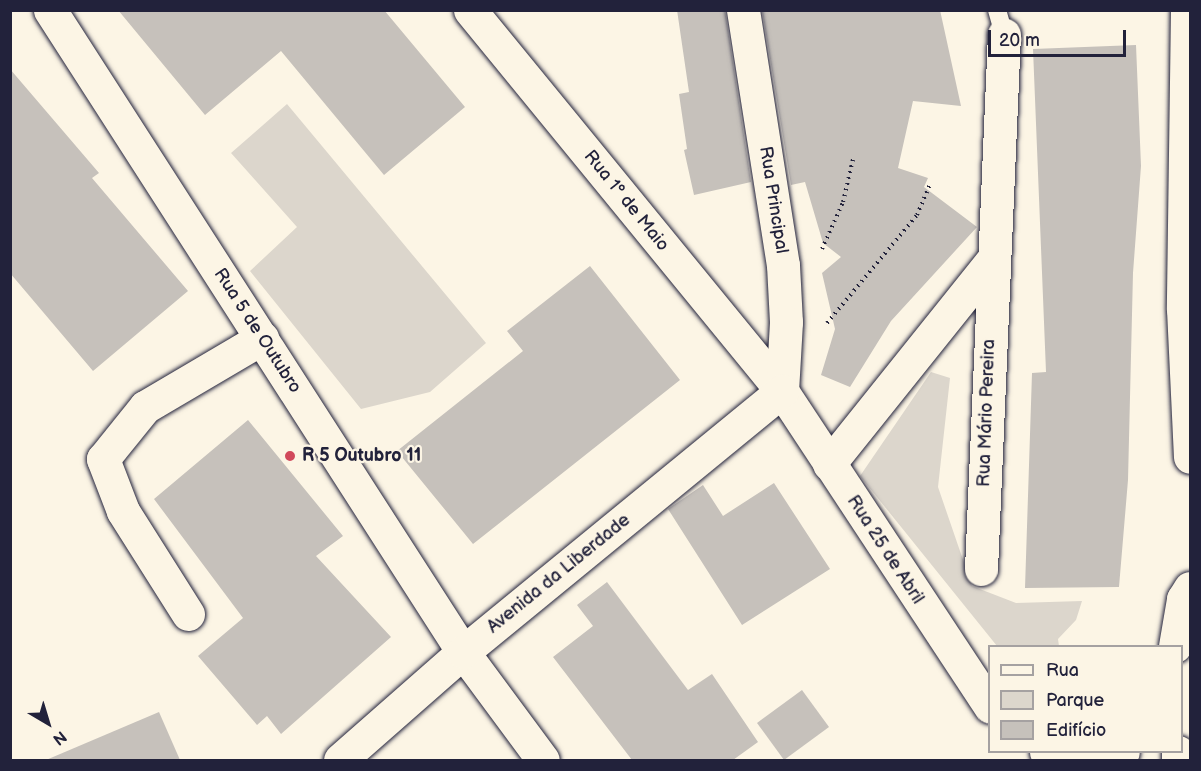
<!DOCTYPE html>
<html>
<head>
<meta charset="utf-8">
<style>
	body { margin:0 }
	#map { position:relative; width:1201px; height:771px; overflow:hidden; background:#fcf5e5; font-family:"Balsamiq Sans",sans-serif }
	div>[style] { position:absolute }
	[style*='--x'] { left:calc(var(--x)*1px); top:calc(var(--y)*1px); width:calc(var(--w)*1px); rotate:calc(var(--a)*1deg) }
	.green>* { inset:0; background:#dcd6cc }
	.building>* { inset:0; background:#c6c1bb }
	.path>* { height:4px; margin-top:-2px; transform-origin:0; background:repeating-linear-gradient(90deg,#22223b 0 1.5px,transparent 0 6px) }
	.roads { filter:drop-shadow(0 0 2px #22223b) drop-shadow(0 0 2px #22223b) }
	.lane>* { height:18px; margin:-9px; padding:0 9px; transform-origin:9px; border-radius:9px; background:#fcf5e5 }
	.street>* { height:33px; margin:-16.5px; padding:0 16.5px; transform-origin:16.5px; border-radius:16.5px; background:#fcf5e5 }
	.secondary>* { height:33px; margin:-16.5px; padding:0 16.5px; transform-origin:16.5px; border-radius:16.5px; background:#fcf5e5 }
	.dots>* { width:16px; height:16px; translate:-50% -50%; box-sizing:border-box; border:3px solid #fcf5e5; border-radius:50% }
	span { translate:-50% -50%; white-space:nowrap; text-align:center; line-height:1.15; -webkit-text-stroke:4.5px #fcf5e5; paint-order:stroke }
	.street-label { font-size:18px; color:#22223b }
	.poi-label { font-size:18px; color:#22223b; font-weight:700 }
	.left { translate:0 -50%; text-align:left }
	.frame { position:absolute; inset:0; border:12px solid #22223b; pointer-events:none }
	.legend { position:absolute; left:988px; top:645px; width:195px; height:108px; box-sizing:border-box; background:#fcf5e5; border:2px solid #a5a1a1; margin:0; padding:8px 10px; list-style:none; font-size:18px; color:#22223b }
	.legend li { display:flex; align-items:center; gap:12px; height:30px }
	.legend b { width:30px; border:2px solid #a5a1a1 }
	.north { position:absolute; left:18px; top:693px; width:60px; height:60px; -webkit-text-stroke:4px #fcf5e5; paint-order:stroke; rotate:142deg; font-size:16px; font-weight:700; line-height:24px; text-align:center; color:#22223b }
	.north::after { content:''; display:block; margin:auto; width:21px; height:27px; background:#22223b; clip-path:polygon(50% 0,100% 100%,50% 72%,0 100%) }
	.scale { position:absolute; left:988px; top:30px; width:138px; height:27px; box-sizing:border-box; border:3px solid #22223b; border-top:0; padding-left:8px; font-size:18px; line-height:21px; white-space:nowrap; color:#22223b; -webkit-text-stroke:4px #fcf5e5; paint-order:stroke }
</style>
</head>
<body>
<div id="map">
	<div class="green">
		<div style="clip-path:polygon(287px 104px,486px 343px,430px 392px,361px 409px,250px 271px,297px 227px,231px 153px)"></div>
		<div style="clip-path:polygon(931px 372px,950px 378px,938px 487px,972px 586px,1016px 603px,1082px 601px,1076px 620px,1058px 639px,1059px 646px,997px 646px,860px 476px)"></div>
	</div>
	<div class="building">
		<div style="clip-path:polygon(118px 10px,384px 10px,465px 107px,384px 175px,281px 51px,205px 115px)"></div>
		<div style="clip-path:polygon(677px 10px,725px 10px,751px 182px,694px 195px,684px 150px,687px 149px,679px 94px,689px 92px)"></div>
		<div style="clip-path:polygon(762px 10px,940px 10px,961px 106px,913px 101px,898px 168px,928px 178px,924px 187px,977px 227px,891px 321px,850px 387px,821px 375px,835px 329px,822px 273px,841px 257px,823px 243px,805px 182px,791px 185px)"></div>
		<div style="clip-path:polygon(1136px 45px,1141px 166px,1133px 273px,1128px 480px,1119px 587px,1025px 588px,1032px 373px,1046px 372px,1033px 49px)"></div>
		<div style="clip-path:polygon(10px 69px,99px 173px,92px 178px,188px 291px,93px 371px,10px 273px)"></div>
		<div style="clip-path:polygon(590px 266px,680px 380px,473px 544px,397px 451px,523px 351px,507px 331px)"></div>
		<div style="clip-path:polygon(248px 420px,343px 536px,316px 556px,391px 637px,281px 734px,267px 716px,257px 725px,198px 656px,243px 618px,154px 499px)"></div>
		<div style="clip-path:polygon(774px 483px,830px 569px,742px 625px,668px 509px,703px 485px,723px 516px)"></div>
		<div style="clip-path:polygon(607px 582px,688px 690px,712px 674px,758px 742px,733px 760px,632px 760px,553px 657px,593px 626px,577px 605px)"></div>
		<div style="clip-path:polygon(802px 690px,829px 727px,784px 760px,757px 723px)"></div>
		<div style="clip-path:polygon(159px 712px,180px 760px,46px 760px)"></div>
	</div>
	<div class="path">
		<div style="--x:822;--y:249;--w:51;--a:-65.9"></div>
		<div style="--x:843;--y:202;--w:44;--a:-76.9"></div>
		<div style="--x:827;--y:323;--w:141;--a:-50.2"></div>
		<div style="--x:917;--y:215;--w:33;--a:-67"></div>
	</div>
	<div class="roads">
		<div class="lane">
			<div style="--x:997;--y:10;--w:25;--a:74"></div>
		</div>
		<div class="street">
			<div style="--x:50;--y:10;--w:763;--a:57.25"></div>
			<div style="--x:463;--y:652;--w:134;--a:53.5"></div>
			<div style="--x:470;--y:10;--w:492;--a:50.7"></div>
			<div style="--x:782;--y:391;--w:378;--a:56.6"></div>
			<div style="--x:743;--y:10;--w:258;--a:81.1"></div>
			<div style="--x:783;--y:265;--w:57;--a:87"></div>
			<div style="--x:786;--y:322;--w:69;--a:93.3"></div>
			<div style="--x:829;--y:464;--w:264;--a:-51.3"></div>
			<div style="--x:981;--y:569;--w:535;--a:-87.54"></div>
			<div style="--x:188;--y:614;--w:122;--a:-122.3"></div>
			<div style="--x:123;--y:511;--w:56;--a:-111"></div>
			<div style="--x:103;--y:459;--w:67;--a:-51.1"></div>
			<div style="--x:145;--y:407;--w:136;--a:-30.5"></div>
			<div style="--x:1046;--y:752;--w:31;--a:9"></div>
			<div style="--x:1077;--y:757;--w:46;--a:-6.2"></div>
			<div style="--x:340;--y:760;--w:164;--a:-41.3"></div>
			<div style="--x:463;--y:652;--w:412;--a:-39.3"></div>
		</div>
		<div class="secondary">
			<div style="--x:1187;--y:10;--w:299;--a:90.8"></div>
			<div style="--x:1183;--y:309;--w:148;--a:87.3"></div>
			<div style="--x:1175;--y:646;--w:48;--a:-80.3"></div>
			<div style="--x:1183;--y:599;--w:13;--a:-58"></div>
			<div style="--x:1178;--y:760;--w:8;--a:-90"></div>
		</div>
	</div>
	<div class="dots">
		<div style="left:290px;top:456px;background:#d1495b"></div>
	</div>
	<div class="street-label">
		<span style="left:773px;top:200px;rotate:81deg">Rua Principal</span>
		<span style="left:626px;top:201px;rotate:51deg">Rua 1º de Maio</span>
		<span style="left:257px;top:331px;rotate:57deg">Rua 5 de Outubro</span>
		<span style="left:987px;top:413px;rotate:-88deg">Rua Mário Pereira</span>
		<span style="left:885px;top:550px;rotate:57deg">Rua 25 de Abril</span>
		<span style="left:559px;top:574px;rotate:-39deg">Avenida da Liberdade</span>
	</div>
	<div class="poi-label">
		<span class="left" style="left:302px;top:456px">R 5 Outubro 11</span>
	</div>
	<div class="frame"></div>
	<ul class="legend">
	<li><b style="height:8px;background:#fcf5e5"></b>Rua</li>
	<li><b style="height:16px;background:#dcd6cc"></b>Parque</li>
	<li><b style="height:16px;background:#c6c1bb"></b>Edifício</li>
	</ul>
	<div class="north">N</div>
	<div class="scale">20 m</div>
</div>
</body>
</html>
